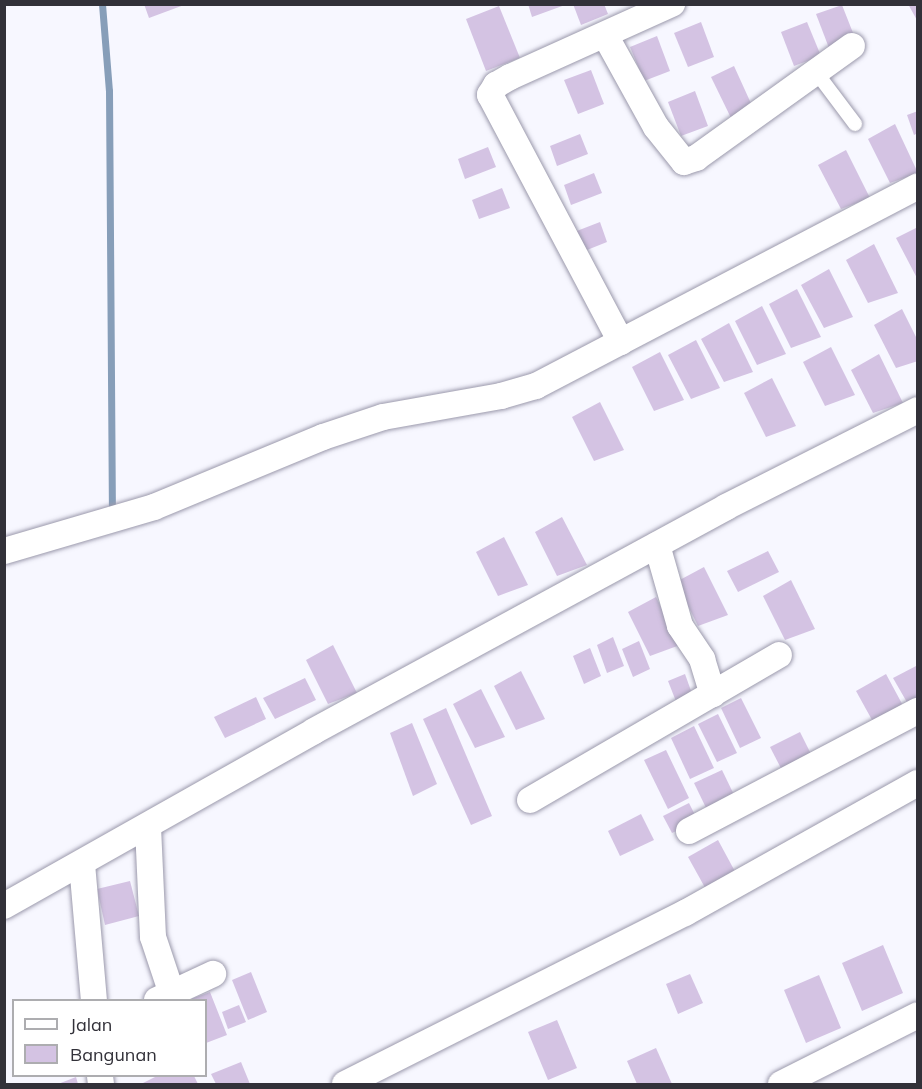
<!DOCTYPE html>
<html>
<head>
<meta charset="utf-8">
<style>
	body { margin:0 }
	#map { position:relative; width:922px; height:1089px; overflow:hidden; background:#f7f7ff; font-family:Mulish,sans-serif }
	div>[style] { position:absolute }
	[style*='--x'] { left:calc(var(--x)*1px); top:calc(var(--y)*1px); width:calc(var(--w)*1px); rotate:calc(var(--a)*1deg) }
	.stream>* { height:7px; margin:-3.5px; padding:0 3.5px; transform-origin:3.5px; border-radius:3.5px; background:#879eb9 }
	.building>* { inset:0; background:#d4c3e3 }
	.roads { filter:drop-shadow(0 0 2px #9b99ac) drop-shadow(0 0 2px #9b99ac) }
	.service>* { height:14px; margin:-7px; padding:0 7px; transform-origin:7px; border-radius:7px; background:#fff }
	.minor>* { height:26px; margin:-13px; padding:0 13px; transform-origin:13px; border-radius:13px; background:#fff }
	span { translate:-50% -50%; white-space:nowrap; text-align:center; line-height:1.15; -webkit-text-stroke:4.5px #fff; paint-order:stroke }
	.frame { position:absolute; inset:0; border:6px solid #323139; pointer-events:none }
	.legend { position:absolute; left:12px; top:999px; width:195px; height:78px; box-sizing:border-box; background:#fff; border:2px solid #adadb0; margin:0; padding:8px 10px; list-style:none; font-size:18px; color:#323139 }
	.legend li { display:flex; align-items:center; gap:12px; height:30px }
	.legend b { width:30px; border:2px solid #adadb0 }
</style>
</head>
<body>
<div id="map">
	<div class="stream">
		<div style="--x:102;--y:4;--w:87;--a:85.4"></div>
		<div style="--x:109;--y:91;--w:414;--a:89.6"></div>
	</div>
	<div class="building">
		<div style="clip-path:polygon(144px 4px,184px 4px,184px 5px,149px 18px)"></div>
		<div style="clip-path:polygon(528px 4px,565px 4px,565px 5px,532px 17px)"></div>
		<div style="clip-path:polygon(573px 4px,604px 4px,608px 14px,581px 25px)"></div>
		<div style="clip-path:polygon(908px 4px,918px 4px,918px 22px)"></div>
		<div style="clip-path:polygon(842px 5px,855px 38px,829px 48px,816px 14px)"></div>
		<div style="clip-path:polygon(499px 6px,520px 58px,486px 71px,466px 19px)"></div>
		<div style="clip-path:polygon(701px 22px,714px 57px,688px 67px,674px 33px)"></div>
		<div style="clip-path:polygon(807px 22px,821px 56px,794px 66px,781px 32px)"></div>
		<div style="clip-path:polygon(657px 36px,670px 71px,644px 81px,630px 47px)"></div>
		<div style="clip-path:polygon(734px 66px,754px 110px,732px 120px,711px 77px)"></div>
		<div style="clip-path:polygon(591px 70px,604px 104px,578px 114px,564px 80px)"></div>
		<div style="clip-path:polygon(695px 91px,708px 126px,681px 136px,668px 102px)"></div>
		<div style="clip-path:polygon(918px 111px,918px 133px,914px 135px,907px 115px)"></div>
		<div style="clip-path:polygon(895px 124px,918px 173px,890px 183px,868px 139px)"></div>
		<div style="clip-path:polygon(580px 134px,588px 154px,557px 166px,550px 146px)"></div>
		<div style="clip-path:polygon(488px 147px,496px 167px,465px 179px,458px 159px)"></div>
		<div style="clip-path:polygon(846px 150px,870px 198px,841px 209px,818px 165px)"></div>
		<div style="clip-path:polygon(594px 173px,602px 193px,571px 205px,564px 185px)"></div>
		<div style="clip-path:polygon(502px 188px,510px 208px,479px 219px,472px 200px)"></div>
		<div style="clip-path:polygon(600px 222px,607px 242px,577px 254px,569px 234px)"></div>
		<div style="clip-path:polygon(918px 227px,918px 280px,896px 238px)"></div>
		<div style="clip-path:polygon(874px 244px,898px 293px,868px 303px,846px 260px)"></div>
		<div style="clip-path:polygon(829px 269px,853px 317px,824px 328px,801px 285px)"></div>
		<div style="clip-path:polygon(797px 289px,821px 337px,791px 348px,769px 304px)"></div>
		<div style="clip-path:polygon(762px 306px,786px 354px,757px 365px,735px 321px)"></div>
		<div style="clip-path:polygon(902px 309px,918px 341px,918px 361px,896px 368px,874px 325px)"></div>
		<div style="clip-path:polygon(729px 323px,753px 372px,724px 382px,701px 339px)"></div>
		<div style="clip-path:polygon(696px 340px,720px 388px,691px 399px,668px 355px)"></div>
		<div style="clip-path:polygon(831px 347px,855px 395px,825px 406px,803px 362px)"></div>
		<div style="clip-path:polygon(660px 352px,684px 400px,654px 411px,632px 367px)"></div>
		<div style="clip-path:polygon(879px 354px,903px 403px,873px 413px,851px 370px)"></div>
		<div style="clip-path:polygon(772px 378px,796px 426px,766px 437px,744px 393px)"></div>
		<div style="clip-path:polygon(600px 402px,624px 450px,594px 461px,572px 417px)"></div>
		<div style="clip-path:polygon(562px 517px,587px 565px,557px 576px,535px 532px)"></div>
		<div style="clip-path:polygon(504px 537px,528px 585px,498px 596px,476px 552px)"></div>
		<div style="clip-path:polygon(768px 551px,779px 572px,738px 592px,727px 571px)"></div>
		<div style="clip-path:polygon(704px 567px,728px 615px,698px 626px,676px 582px)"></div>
		<div style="clip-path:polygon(791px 580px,815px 629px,785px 640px,763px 596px)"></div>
		<div style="clip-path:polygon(656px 597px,680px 645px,650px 656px,628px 612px)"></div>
		<div style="clip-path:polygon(613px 637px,624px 666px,607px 673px,597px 645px)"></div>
		<div style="clip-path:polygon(639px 641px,650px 669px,633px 677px,622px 649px)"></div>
		<div style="clip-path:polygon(333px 645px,357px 693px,328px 704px,306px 660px)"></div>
		<div style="clip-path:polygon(590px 648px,601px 676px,584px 684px,573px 656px)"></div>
		<div style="clip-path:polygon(918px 665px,918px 708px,912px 711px,893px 678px)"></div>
		<div style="clip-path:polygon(521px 671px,545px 719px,516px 730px,494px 686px)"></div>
		<div style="clip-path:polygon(685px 674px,695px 702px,679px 709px,668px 681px)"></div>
		<div style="clip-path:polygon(886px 674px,907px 713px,877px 729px,856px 691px)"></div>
		<div style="clip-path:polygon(305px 678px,316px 700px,275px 719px,263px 698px)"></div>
		<div style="clip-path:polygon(481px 689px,505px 737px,475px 748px,453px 704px)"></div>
		<div style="clip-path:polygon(256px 697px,266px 719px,225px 738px,214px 717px)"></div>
		<div style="clip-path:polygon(741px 698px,761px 738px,740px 748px,721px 708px)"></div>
		<div style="clip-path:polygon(446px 708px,492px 816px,471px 825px,423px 719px)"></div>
		<div style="clip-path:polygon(718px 714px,737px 753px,717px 762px,698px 724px)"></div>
		<div style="clip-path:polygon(412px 723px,437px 784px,413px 796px,390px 733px)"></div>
		<div style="clip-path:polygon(694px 726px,714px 768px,690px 779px,671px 738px)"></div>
		<div style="clip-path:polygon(800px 732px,815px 762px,785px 776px,770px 747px)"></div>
		<div style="clip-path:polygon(666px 750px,689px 798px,668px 809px,644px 760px)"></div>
		<div style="clip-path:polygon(722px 770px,737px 801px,709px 814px,694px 783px)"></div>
		<div style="clip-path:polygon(689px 803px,698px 821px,672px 833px,663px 816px)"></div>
		<div style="clip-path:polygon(641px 814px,654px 840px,620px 856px,608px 831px)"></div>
		<div style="clip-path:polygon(718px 840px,738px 877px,708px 893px,688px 857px)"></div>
		<div style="clip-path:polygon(130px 881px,139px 916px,105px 925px,97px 889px)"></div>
		<div style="clip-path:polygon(883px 945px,903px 993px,862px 1011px,842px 963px)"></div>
		<div style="clip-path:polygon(251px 972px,267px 1012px,248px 1020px,232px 980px)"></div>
		<div style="clip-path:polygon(690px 974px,703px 1003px,678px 1014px,666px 984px)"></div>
		<div style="clip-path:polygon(819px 975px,841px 1028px,806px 1043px,784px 990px)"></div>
		<div style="clip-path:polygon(210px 992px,227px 1035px,206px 1043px,206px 1000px,188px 1000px)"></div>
		<div style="clip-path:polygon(239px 1005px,246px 1022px,228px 1029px,222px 1012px)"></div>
		<div style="clip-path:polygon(557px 1020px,577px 1068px,548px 1080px,528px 1032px)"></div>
		<div style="clip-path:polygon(656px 1048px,672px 1084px,637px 1084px,627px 1061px)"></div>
		<div style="clip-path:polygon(241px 1062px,250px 1084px,216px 1084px,211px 1074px)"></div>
		<div style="clip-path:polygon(157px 1076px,194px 1076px,198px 1084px,141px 1084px)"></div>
		<div style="clip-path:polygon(76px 1077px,78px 1084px,58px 1084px)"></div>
	</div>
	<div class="roads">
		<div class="service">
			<div style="--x:816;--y:72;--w:65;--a:53.1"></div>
		</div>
		<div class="minor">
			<div style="--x:605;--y:35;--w:105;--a:61"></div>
			<div style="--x:656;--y:127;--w:45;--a:51.3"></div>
			<div style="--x:684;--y:162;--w:13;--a:-18"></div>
			<div style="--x:696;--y:158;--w:192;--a:-35.7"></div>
			<div style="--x:621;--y:342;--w:280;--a:-117.9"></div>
			<div style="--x:490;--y:95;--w:12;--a:-59"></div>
			<div style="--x:496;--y:85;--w:16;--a:-30"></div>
			<div style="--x:510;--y:77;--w:178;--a:-24.3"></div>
			<div style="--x:657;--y:545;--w:84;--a:74.1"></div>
			<div style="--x:680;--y:626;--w:40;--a:56"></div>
			<div style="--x:702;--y:659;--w:37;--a:73"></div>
			<div style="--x:4;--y:551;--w:156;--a:-16.3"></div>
			<div style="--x:154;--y:507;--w:183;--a:-22.5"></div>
			<div style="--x:323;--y:437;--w:63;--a:-18.4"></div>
			<div style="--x:383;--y:417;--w:120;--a:-10.1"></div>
			<div style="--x:501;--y:396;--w:36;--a:-16"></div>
			<div style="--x:536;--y:386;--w:431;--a:-27.6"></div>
			<div style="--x:530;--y:800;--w:288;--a:-30.2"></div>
			<div style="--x:148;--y:827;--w:110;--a:87.4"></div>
			<div style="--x:153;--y:937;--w:60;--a:71.6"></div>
			<div style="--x:689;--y:831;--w:259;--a:-27.7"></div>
			<div style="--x:82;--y:864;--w:137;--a:85"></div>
			<div style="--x:4;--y:906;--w:356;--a:-29.4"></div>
			<div style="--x:314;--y:731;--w:469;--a:-28.5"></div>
			<div style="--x:726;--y:507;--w:215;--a:-26.8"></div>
			<div style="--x:157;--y:1000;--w:62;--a:-24.9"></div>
			<div style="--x:100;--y:1076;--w:8;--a:83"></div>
			<div style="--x:345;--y:1084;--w:381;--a:-26.7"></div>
			<div style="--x:685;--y:913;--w:267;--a:-29.2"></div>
			<div style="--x:781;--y:1084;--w:153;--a:-26.7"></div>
		</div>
	</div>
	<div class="frame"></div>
	<ul class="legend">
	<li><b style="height:8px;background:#fff"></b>Jalan</li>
	<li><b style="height:16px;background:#d4c3e3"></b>Bangunan</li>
	</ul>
</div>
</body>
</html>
